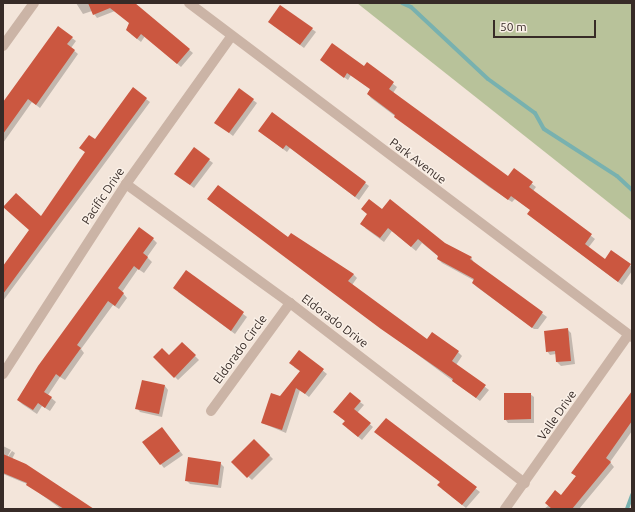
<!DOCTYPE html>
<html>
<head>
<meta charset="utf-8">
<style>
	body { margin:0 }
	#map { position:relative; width:635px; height:512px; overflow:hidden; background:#f3e5da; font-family:Ubuntu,sans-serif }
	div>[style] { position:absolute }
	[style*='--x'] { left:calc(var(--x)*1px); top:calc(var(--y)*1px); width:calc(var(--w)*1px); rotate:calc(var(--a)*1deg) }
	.green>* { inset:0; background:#b8c29a }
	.shadow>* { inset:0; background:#0003 }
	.stream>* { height:4px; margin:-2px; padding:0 2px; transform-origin:2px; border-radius:2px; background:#78b1af }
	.building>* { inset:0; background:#cb5740 }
	.minor>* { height:10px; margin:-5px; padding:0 5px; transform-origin:5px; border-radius:5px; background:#cbb4a6 }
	span { translate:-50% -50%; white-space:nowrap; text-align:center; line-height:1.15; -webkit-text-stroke:3px #faf0e7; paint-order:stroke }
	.street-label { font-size:12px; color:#372b27 }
	.frame { position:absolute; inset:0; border:4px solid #372b27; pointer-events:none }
	.scale { position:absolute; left:493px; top:20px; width:103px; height:18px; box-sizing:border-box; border:2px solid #372b27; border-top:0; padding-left:5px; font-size:12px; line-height:14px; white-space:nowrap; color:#372b27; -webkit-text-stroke:3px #faf0e7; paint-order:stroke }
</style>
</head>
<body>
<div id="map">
	<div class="green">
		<div style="clip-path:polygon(357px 3px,632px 3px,632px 221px)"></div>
	</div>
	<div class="shadow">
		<div style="clip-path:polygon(76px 3px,133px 3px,193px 53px,181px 67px,145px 36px,141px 42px,131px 34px,130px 23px,115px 11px,97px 18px,92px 11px,83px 14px)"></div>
		<div style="clip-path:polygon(269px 22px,312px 29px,316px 32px,304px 48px)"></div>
		<div style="clip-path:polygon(72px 38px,76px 41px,71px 48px,78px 54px,40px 108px,32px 102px,3px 143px,3px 105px)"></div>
		<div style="clip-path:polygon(321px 60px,364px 68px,367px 64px,397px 87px,393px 93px,508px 178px,514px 170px,536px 187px,533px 191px,595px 239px,588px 248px,605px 260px,632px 266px,632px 271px,622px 285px,532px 217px,531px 210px,515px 199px,512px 202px,489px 187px,371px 98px,368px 94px,371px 90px,351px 75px,348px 80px)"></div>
		<div style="clip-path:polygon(146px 99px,150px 102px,3px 301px,3px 266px,41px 218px,86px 153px,81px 148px,95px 140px)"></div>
		<div style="clip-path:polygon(253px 100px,257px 103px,233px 136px,215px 122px)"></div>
		<div style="clip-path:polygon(272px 113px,369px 186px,359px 200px,290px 148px,287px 152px,263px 134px)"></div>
		<div style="clip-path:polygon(209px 160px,213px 163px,194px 188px,179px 177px)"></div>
		<div style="clip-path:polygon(208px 199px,353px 274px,357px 278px,352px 285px,427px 340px,458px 352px,462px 356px,456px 365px,489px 390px,480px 401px)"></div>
		<div style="clip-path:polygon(382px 211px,471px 257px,474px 263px,547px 317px,538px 329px,534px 329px,477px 287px,473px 283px,475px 281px,442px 263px,438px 259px,439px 257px,422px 243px,416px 251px,392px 231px,384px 242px,365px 228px)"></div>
		<div style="clip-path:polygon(153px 239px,157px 243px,147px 257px,152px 262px,144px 273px,138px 269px,122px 292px,127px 298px,119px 309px,113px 305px,81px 349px,84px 353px,65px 380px,60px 377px,48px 395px,56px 402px,50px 411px,42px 406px,37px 414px,22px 404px,18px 400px)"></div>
		<div style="clip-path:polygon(187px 271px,247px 317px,235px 334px,178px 292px)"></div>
		<div style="clip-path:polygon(568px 330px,571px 333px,575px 364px,561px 366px,557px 362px,556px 354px,550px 355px,547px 351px)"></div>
		<div style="clip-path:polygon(182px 343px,199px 360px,178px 380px,155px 357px,169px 357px)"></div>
		<div style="clip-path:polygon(300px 352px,327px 374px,309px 397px,300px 390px,286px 433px,262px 423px,301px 372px,294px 367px)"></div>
		<div style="clip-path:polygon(143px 381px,165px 386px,168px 390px,162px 417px,140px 412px,137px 408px)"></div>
		<div style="clip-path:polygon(632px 392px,632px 431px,610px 462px,614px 467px,579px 509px,544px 509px,561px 496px,577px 477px,572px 473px)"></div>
		<div style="clip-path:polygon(530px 394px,534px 397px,534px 423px,508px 423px,505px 419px)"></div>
		<div style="clip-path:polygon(360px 402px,364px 405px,357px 413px,373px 427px,362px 440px,347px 428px,346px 422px,338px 415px)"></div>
		<div style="clip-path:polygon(386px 420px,480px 492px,466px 508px,442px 489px,441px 482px,376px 432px)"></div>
		<div style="clip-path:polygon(165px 432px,183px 455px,164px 468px,143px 442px)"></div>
		<div style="clip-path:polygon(254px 440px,273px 459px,252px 480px,232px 462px)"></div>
		<div style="clip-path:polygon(3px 446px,11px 450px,5px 461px,12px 451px,15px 453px,12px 459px,92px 509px,61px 509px,27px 484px,3px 474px)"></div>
		<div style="clip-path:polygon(220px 463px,224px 467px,221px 488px,190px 484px,186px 480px)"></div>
	</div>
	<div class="stream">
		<div style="--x:402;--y:3;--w:10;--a:24"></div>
		<div style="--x:411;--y:7;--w:105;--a:43.1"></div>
		<div style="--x:488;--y:79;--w:58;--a:35.9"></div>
		<div style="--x:535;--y:113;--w:18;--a:61"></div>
		<div style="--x:544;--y:129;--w:87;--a:32.8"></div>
		<div style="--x:617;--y:176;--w:21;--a:43"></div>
		<div style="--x:627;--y:509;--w:15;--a:-70"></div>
	</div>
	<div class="building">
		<div style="clip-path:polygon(88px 3px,135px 3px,190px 49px,177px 64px,141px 34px,137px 39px,126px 30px,129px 23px,110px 8px,93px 15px)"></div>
		<div style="clip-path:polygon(280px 5px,313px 28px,300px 45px,268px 22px)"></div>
		<div style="clip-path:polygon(58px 26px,73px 37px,67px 44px,75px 50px,36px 105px,28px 99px,3px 134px,3px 102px)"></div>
		<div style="clip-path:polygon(332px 43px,364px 66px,367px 62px,394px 82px,389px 89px,508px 176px,514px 168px,533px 182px,529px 187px,592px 234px,585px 244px,605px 259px,611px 250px,631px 264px,618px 282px,527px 214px,530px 210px,511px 196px,508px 200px,394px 117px,395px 115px,367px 94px,370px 89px,347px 73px,344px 78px,320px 60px)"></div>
		<div style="clip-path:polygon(133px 87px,147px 98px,3px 294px,3px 266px,29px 230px,3px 207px,16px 193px,41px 216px,85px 152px,79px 148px,89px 135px,95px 139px)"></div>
		<div style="clip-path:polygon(239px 88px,254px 99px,229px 133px,214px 123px)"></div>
		<div style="clip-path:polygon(272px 112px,366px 182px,355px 197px,286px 145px,283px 149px,258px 131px)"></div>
		<div style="clip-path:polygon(194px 147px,210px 159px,190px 185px,174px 174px)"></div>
		<div style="clip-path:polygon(218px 185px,288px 237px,291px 233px,354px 274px,348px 281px,427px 339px,432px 332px,459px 351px,452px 361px,486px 385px,476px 398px,452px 381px,453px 379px,381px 329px,207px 199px)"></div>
		<div style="clip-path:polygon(369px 199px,382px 209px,390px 199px,445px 243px,472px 257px,470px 259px,543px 312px,532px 328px,472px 283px,474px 279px,437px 259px,438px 256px,418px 239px,411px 247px,388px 228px,380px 238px,360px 224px,367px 214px,361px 209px)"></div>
		<div style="clip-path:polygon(139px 227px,154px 238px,143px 253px,148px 257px,139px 270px,134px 266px,118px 288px,124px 293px,115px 306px,108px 301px,77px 345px,81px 348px,60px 377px,56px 374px,44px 392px,52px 397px,45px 408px,38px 403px,33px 410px,17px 400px,38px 366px)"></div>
		<div style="clip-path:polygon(186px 270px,244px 312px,231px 331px,173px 288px)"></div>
		<div style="clip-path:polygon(568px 328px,571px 361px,556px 362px,555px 351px,546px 352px,544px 331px)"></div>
		<div style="clip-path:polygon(182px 342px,196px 355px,174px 378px,153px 357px,162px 348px,169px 355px)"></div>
		<div style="clip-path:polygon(299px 350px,324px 369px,305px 394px,296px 388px,282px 430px,261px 423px,271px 393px,280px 396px,300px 371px,289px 363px)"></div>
		<div style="clip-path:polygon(142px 380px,165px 385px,159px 414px,135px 409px)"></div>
		<div style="clip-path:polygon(632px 391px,632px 421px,606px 458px,611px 462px,572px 509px,552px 509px,545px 503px,555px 490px,561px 495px,576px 476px,571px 473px)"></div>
		<div style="clip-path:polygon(350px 392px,361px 401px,354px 409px,371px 423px,358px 437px,342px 424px,345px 421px,333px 412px)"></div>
		<div style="clip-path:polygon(504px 393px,531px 393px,531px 419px,504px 420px)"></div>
		<div style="clip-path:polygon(386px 418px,477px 487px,462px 505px,437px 485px,440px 482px,374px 432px)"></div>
		<div style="clip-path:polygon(162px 427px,180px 451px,160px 465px,142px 442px)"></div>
		<div style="clip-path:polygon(254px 439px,270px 455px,247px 478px,231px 462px)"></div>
		<div style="clip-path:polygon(3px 454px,26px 464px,94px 509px,64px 509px,26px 485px,27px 483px,3px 473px)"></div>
		<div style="clip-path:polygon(188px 457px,221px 462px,218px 485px,185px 481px)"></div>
	</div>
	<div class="minor">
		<div style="--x:189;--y:3;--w:555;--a:37.01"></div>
		<div style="--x:3;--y:46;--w:53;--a:-54.2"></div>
		<div style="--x:126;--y:184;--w:203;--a:36"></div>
		<div style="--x:290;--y:303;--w:296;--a:37.5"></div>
		<div style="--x:3;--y:374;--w:226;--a:-57.1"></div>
		<div style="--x:126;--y:184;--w:181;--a:-54.5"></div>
		<div style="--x:211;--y:411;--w:134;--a:-53.8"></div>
		<div style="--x:505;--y:509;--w:213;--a:-54.7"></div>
	</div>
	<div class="street-label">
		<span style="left:418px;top:161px;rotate:37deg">Park Avenue</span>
		<span style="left:103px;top:196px;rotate:-56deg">Pacific Drive</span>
		<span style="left:335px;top:321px;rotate:37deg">Eldorado Drive</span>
		<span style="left:240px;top:349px;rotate:-54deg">Eldorado Circle</span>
		<span style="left:557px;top:415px;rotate:-55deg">Valle Drive</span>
	</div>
	<div class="frame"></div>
	<div class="scale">50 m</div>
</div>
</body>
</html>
